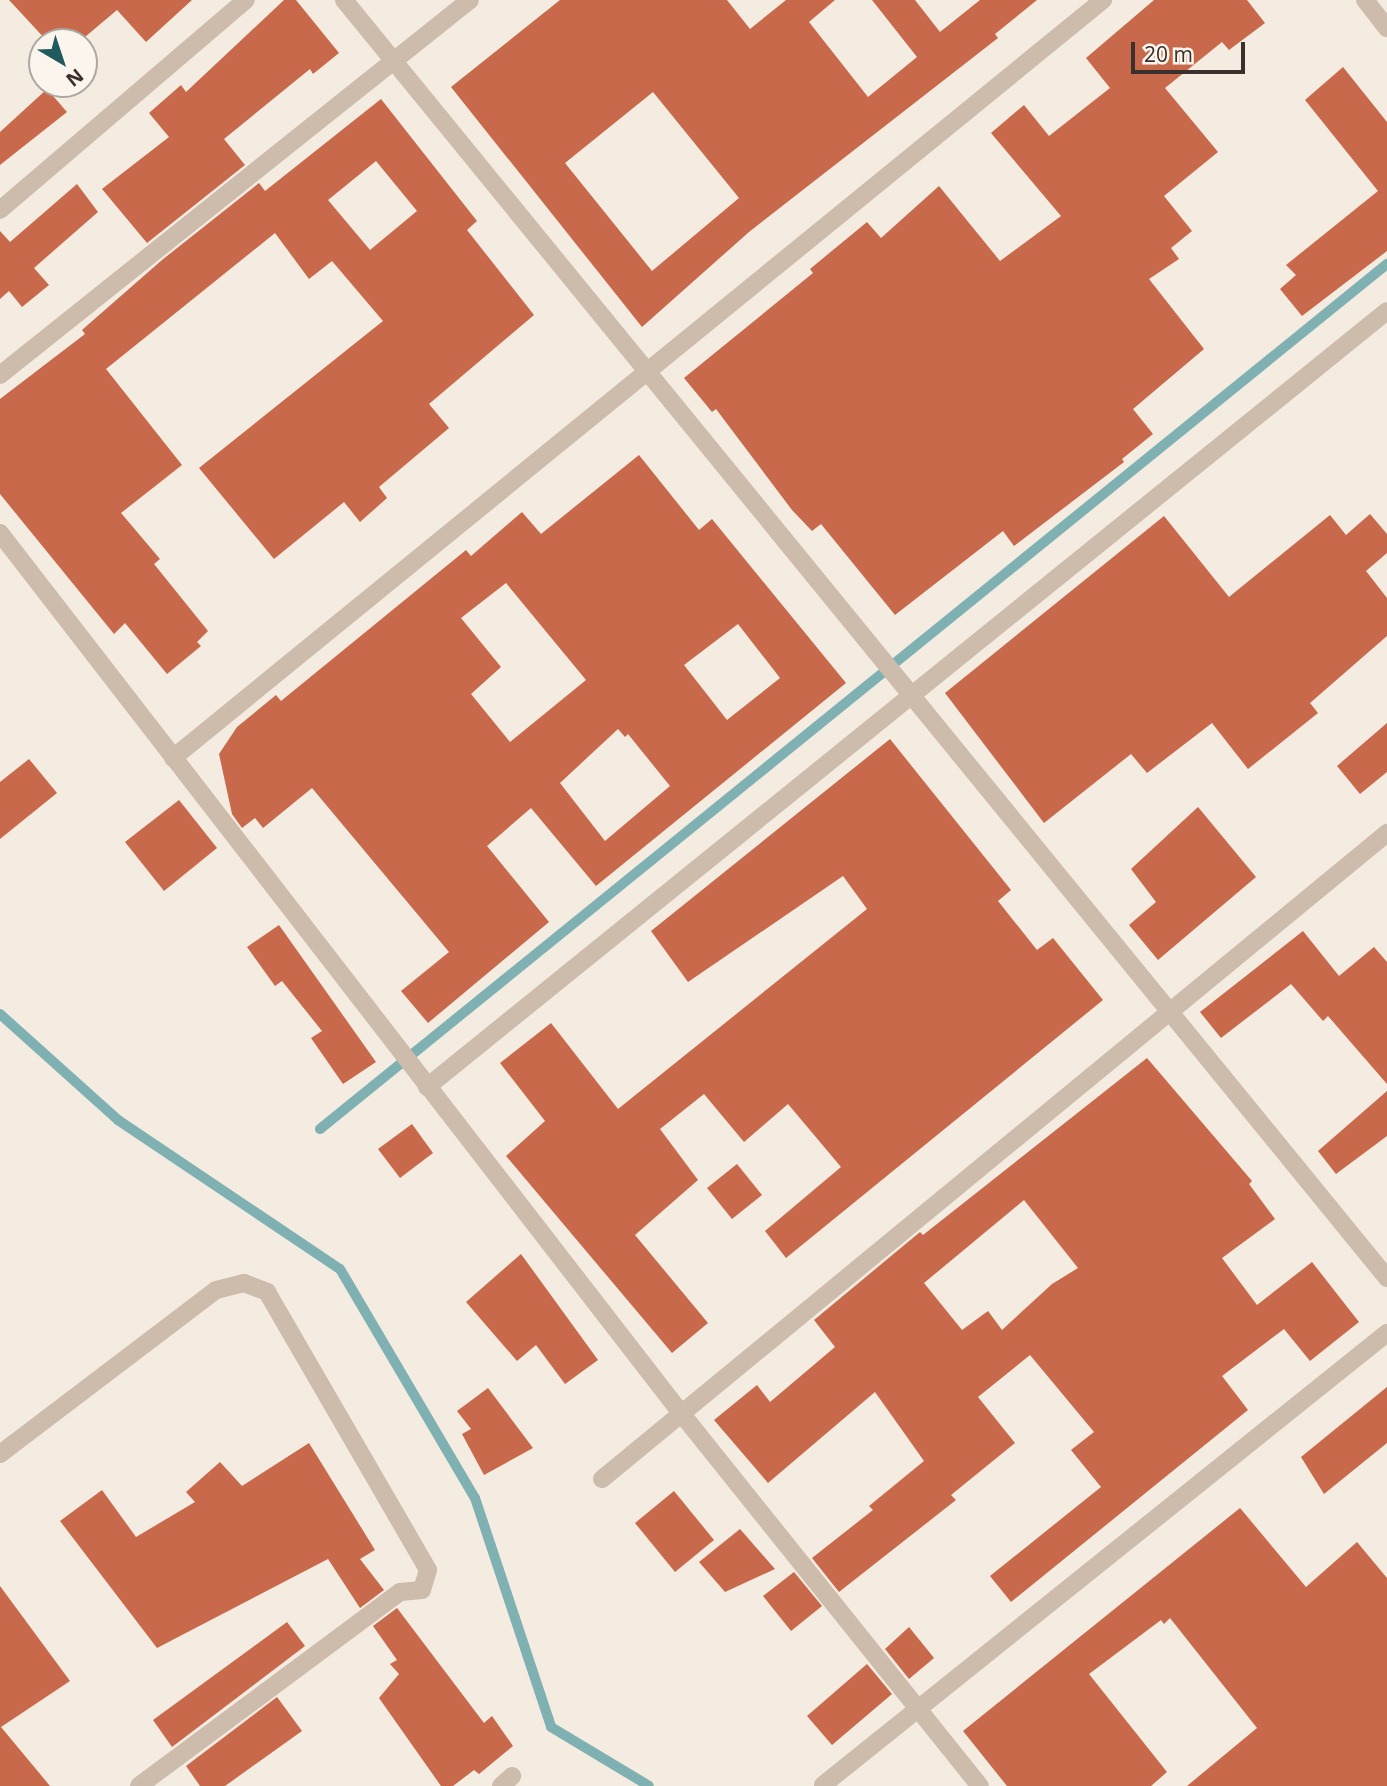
<!DOCTYPE html>
<html>
<head>
<meta charset="utf-8">
<style>
	body { margin:0 }
	#map { position:relative; width:1387px; height:1786px; overflow:hidden; background:#f4ebe1; font-family:"Open Sans",sans-serif }
	div>[style] { position:absolute }
	[style*='--x'] { left:calc(var(--x)*1px); top:calc(var(--y)*1px); width:calc(var(--w)*1px); rotate:calc(var(--a)*1deg) }
	.stream>* { height:10px; margin:-5px; padding:0 5px; transform-origin:5px; border-radius:5px; background:#7fb0b2 }
	.building>* { inset:0; background:#c8694b }
	.street>* { height:18px; margin:-9px; padding:0 9px; transform-origin:9px; border-radius:9px; background:#cdbbac }
	span { translate:-50% -50%; white-space:nowrap; text-align:center; line-height:1.15; -webkit-text-stroke:5px #fbf5ee; paint-order:stroke }
	.north { position:absolute; left:28px; top:28px; width:70px; height:70px; box-sizing:border-box; background:#fbf5ee; border:2px solid #aea6a0; border-radius:50%; rotate:141deg; font-size:19px; font-weight:700; line-height:28px; text-align:center; color:#3b302b }
	.north::after { content:''; display:block; margin:auto; width:24px; height:32px; background:#1f5a5e; clip-path:polygon(50% 0,100% 100%,50% 72%,0 100%) }
	.scale { position:absolute; left:1131px; top:42px; width:114px; height:32px; box-sizing:border-box; border:4px solid #3b302b; border-top:0; padding-left:9px; font-size:21px; line-height:24px; white-space:nowrap; color:#3b302b; -webkit-text-stroke:5px #fbf5ee; paint-order:stroke }
</style>
</head>
<body>
<div id="map">
	<div class="stream">
		<div style="--x:0;--y:1014;--w:159;--a:41.9"></div>
		<div style="--x:118;--y:1120;--w:267;--a:33.9"></div>
		<div style="--x:340;--y:1269;--w:266;--a:59.5"></div>
		<div style="--x:475;--y:1498;--w:241;--a:71.6"></div>
		<div style="--x:551;--y:1727;--w:114;--a:31"></div>
		<div style="--x:320;--y:1129;--w:1374;--a:-39.03"></div>
	</div>
	<div class="building">
		<div style="clip-path:polygon(9px 0,192px 0,146px 42px,117px 10px,79px 42px,48px 42px)"></div>
		<div style="clip-path:polygon(284px 0,296px 0,339px 53px,313px 74px,310px 69px,224px 139px,245px 165px,147px 243px,102px 189px,169px 137px,149px 113px,181px 85px,186px 92px)"></div>
		<div style="clip-path:polygon(evenodd,560px 0,727px 0,750px 29px,786px 0,835px 0,809px 22px,868px 97px,917px 57px,872px 0,915px 0,940px 32px,980px 0,1037px 0,995px 34px,998px 38px,749px 232px,642px 327px,451px 87px,560px 0,653px 92px,739px 198px,652px 271px,565px 163px,653px 92px)"></div>
		<div style="clip-path:polygon(1154px 0,1247px 0,1265px 23px,1229px 50px,1222px 42px,1165px 88px,1218px 152px,1164px 196px,1192px 231px,1171px 248px,1179px 259px,1149px 279px,1204px 349px,1133px 409px,1153px 434px,1122px 459px,1124px 462px,1014px 546px,1003px 531px,895px 615px,821px 524px,812px 531px,792px 510px,716px 409px,712px 412px,684px 378px,813px 273px,810px 269px,867px 222px,881px 238px,939px 186px,1000px 261px,1061px 216px,991px 133px,1024px 105px,1049px 136px,1110px 88px,1086px 58px)"></div>
		<div style="clip-path:polygon(1343px 67px,1387px 122px,1387px 251px,1302px 316px,1280px 289px,1296px 275px,1286px 265px,1378px 191px,1305px 100px)"></div>
		<div style="clip-path:polygon(47px 89px,67px 112px,0 165px,0 132px)"></div>
		<div style="clip-path:polygon(evenodd,381px 99px,477px 221px,467px 230px,534px 315px,429px 404px,449px 428px,379px 487px,387px 498px,360px 522px,344px 502px,274px 559px,199px 468px,383px 321px,332px 261px,309px 279px,275px 233px,106px 369px,182px 465px,121px 513px,160px 559px,154px 564px,208px 631px,197px 642px,201px 646px,167px 674px,125px 623px,114px 634px,0 494px,0 399px,85px 334px,82px 330px,162px 260px,259px 183px,265px 191px,381px 99px,376px 161px,417px 211px,370px 250px,328px 200px,376px 161px)"></div>
		<div style="clip-path:polygon(77px 184px,98px 212px,34px 268px,49px 285px,22px 307px,9px 291px,0 299px,0 231px,10px 242px)"></div>
		<div style="clip-path:polygon(evenodd,639px 455px,699px 530px,712px 519px,846px 683px,596px 886px,531px 808px,487px 846px,549px 922px,428px 1023px,401px 991px,449px 952px,312px 788px,263px 828px,255px 818px,242px 828px,232px 814px,219px 754px,237px 727px,276px 695px,281px 701px,466px 550px,471px 556px,522px 512px,541px 534px,639px 455px,506px 583px,586px 680px,510px 742px,471px 694px,501px 667px,461px 618px,506px 583px,639px 455px,738px 624px,780px 678px,727px 720px,684px 665px,738px 624px,639px 455px,618px 729px,625px 737px,628px 734px,670px 786px,605px 841px,560px 783px,618px 729px)"></div>
		<div style="clip-path:polygon(1370px 514px,1387px 534px,1387px 553px,1366px 571px,1387px 598px,1387px 636px,1310px 703px,1318px 713px,1248px 769px,1212px 723px,1147px 773px,1131px 754px,1044px 823px,945px 693px,1164px 516px,1229px 597px,1330px 515px,1346px 535px)"></div>
		<div style="clip-path:polygon(1387px 723px,1387px 772px,1360px 794px,1337px 766px)"></div>
		<div style="clip-path:polygon(890px 739px,1011px 890px,998px 901px,1037px 950px,1053px 938px,1103px 1000px,786px 1258px,765px 1231px,841px 1167px,788px 1104px,744px 1142px,704px 1094px,660px 1129px,698px 1180px,635px 1235px,708px 1323px,672px 1353px,506px 1156px,545px 1121px,500px 1063px,551px 1023px,618px 1109px,867px 909px,843px 876px,688px 982px,651px 931px)"></div>
		<div style="clip-path:polygon(29px 759px,57px 793px,0 839px,0 782px)"></div>
		<div style="clip-path:polygon(179px 800px,217px 848px,164px 891px,125px 842px)"></div>
		<div style="clip-path:polygon(1198px 807px,1256px 877px,1158px 960px,1129px 925px,1156px 902px,1131px 869px)"></div>
		<div style="clip-path:polygon(279px 925px,376px 1062px,343px 1084px,311px 1038px,322px 1031px,282px 981px,275px 986px,247px 947px)"></div>
		<div style="clip-path:polygon(1303px 931px,1339px 976px,1374px 947px,1387px 962px,1387px 1084px,1328px 1016px,1323px 1021px,1291px 984px,1221px 1038px,1200px 1012px)"></div>
		<div style="clip-path:polygon(evenodd,1147px 1058px,1252px 1181px,1249px 1184px,1275px 1219px,1222px 1258px,1257px 1305px,1312px 1262px,1359px 1322px,1310px 1361px,1284px 1329px,1222px 1376px,1248px 1410px,1011px 1602px,990px 1576px,1101px 1487px,1071px 1450px,1094px 1432px,1030px 1355px,978px 1397px,1015px 1443px,951px 1495px,956px 1500px,839px 1592px,812px 1558px,873px 1510px,869px 1506px,924px 1461px,875px 1392px,768px 1483px,714px 1420px,757px 1385px,770px 1402px,835px 1347px,814px 1320px,920px 1232px,923px 1235px,1147px 1058px,1024px 1200px,1078px 1268px,1052px 1284px,1002px 1330px,988px 1311px,962px 1330px,924px 1283px,1024px 1200px)"></div>
		<div style="clip-path:polygon(1387px 1091px,1387px 1136px,1336px 1174px,1318px 1151px)"></div>
		<div style="clip-path:polygon(412px 1124px,433px 1153px,400px 1178px,378px 1149px)"></div>
		<div style="clip-path:polygon(737px 1164px,762px 1195px,732px 1219px,707px 1188px)"></div>
		<div style="clip-path:polygon(521px 1254px,598px 1360px,565px 1384px,536px 1345px,517px 1361px,466px 1302px)"></div>
		<div style="clip-path:polygon(1387px 1387px,1387px 1443px,1324px 1494px,1301px 1457px)"></div>
		<div style="clip-path:polygon(488px 1388px,533px 1448px,484px 1475px,462px 1434px,471px 1429px,457px 1411px)"></div>
		<div style="clip-path:polygon(309px 1443px,375px 1550px,360px 1559px,384px 1590px,360px 1608px,328px 1559px,157px 1648px,60px 1521px,102px 1490px,136px 1537px,195px 1502px,186px 1492px,220px 1462px,242px 1486px)"></div>
		<div style="clip-path:polygon(674px 1491px,714px 1540px,675px 1572px,635px 1523px)"></div>
		<div style="clip-path:polygon(1240px 1508px,1306px 1587px,1357px 1542px,1387px 1578px,1387px 1786px,1187px 1786px,1257px 1728px,1170px 1618px,1164px 1624px,1161px 1620px,1089px 1674px,1167px 1772px,1151px 1786px,1007px 1786px,963px 1731px)"></div>
		<div style="clip-path:polygon(740px 1529px,775px 1569px,725px 1592px,699px 1562px)"></div>
		<div style="clip-path:polygon(794px 1572px,822px 1606px,791px 1631px,763px 1596px)"></div>
		<div style="clip-path:polygon(0 1586px,70px 1681px,1px 1727px,50px 1786px,0 1786px)"></div>
		<div style="clip-path:polygon(397px 1608px,484px 1723px,492px 1716px,513px 1746px,479px 1774px,474px 1770px,453px 1786px,441px 1786px,379px 1698px,399px 1674px,390px 1664px,397px 1660px,373px 1626px)"></div>
		<div style="clip-path:polygon(287px 1622px,305px 1646px,172px 1747px,153px 1720px)"></div>
		<div style="clip-path:polygon(909px 1627px,934px 1658px,909px 1679px,885px 1649px)"></div>
		<div style="clip-path:polygon(867px 1664px,892px 1694px,832px 1745px,807px 1716px)"></div>
		<div style="clip-path:polygon(277px 1697px,302px 1731px,225px 1786px,200px 1786px,186px 1766px)"></div>
	</div>
	<div class="street">
		<div style="--x:344;--y:0;--w:1650;--a:50.78"></div>
		<div style="--x:1365;--y:0;--w:36;--a:52"></div>
		<div style="--x:0;--y:210;--w:323;--a:-40.5"></div>
		<div style="--x:0;--y:375;--w:601;--a:-38.59"></div>
		<div style="--x:0;--y:533;--w:1113;--a:52.27"></div>
		<div style="--x:681;--y:1413;--w:478;--a:51.3"></div>
		<div style="--x:173;--y:758;--w:1200;--a:-39.18"></div>
		<div style="--x:427;--y:1087;--w:1234;--a:-38.95"></div>
		<div style="--x:0;--y:1454;--w:271;--a:-37.2"></div>
		<div style="--x:216;--y:1290;--w:29;--a:-14"></div>
		<div style="--x:244;--y:1283;--w:25;--a:21"></div>
		<div style="--x:267;--y:1292;--w:321;--a:59.9"></div>
		<div style="--x:428;--y:1570;--w:21;--a:107"></div>
		<div style="--x:422;--y:1590;--w:22;--a:175"></div>
		<div style="--x:400;--y:1592;--w:325;--a:143.4"></div>
		<div style="--x:602;--y:1479;--w:1017;--a:-39.45"></div>
		<div style="--x:823;--y:1785;--w:723;--a:-38.71"></div>
		<div style="--x:501;--y:1786;--w:15;--a:-42"></div>
	</div>
	<div class="north">N</div>
	<div class="scale">20 m</div>
</div>
</body>
</html>
